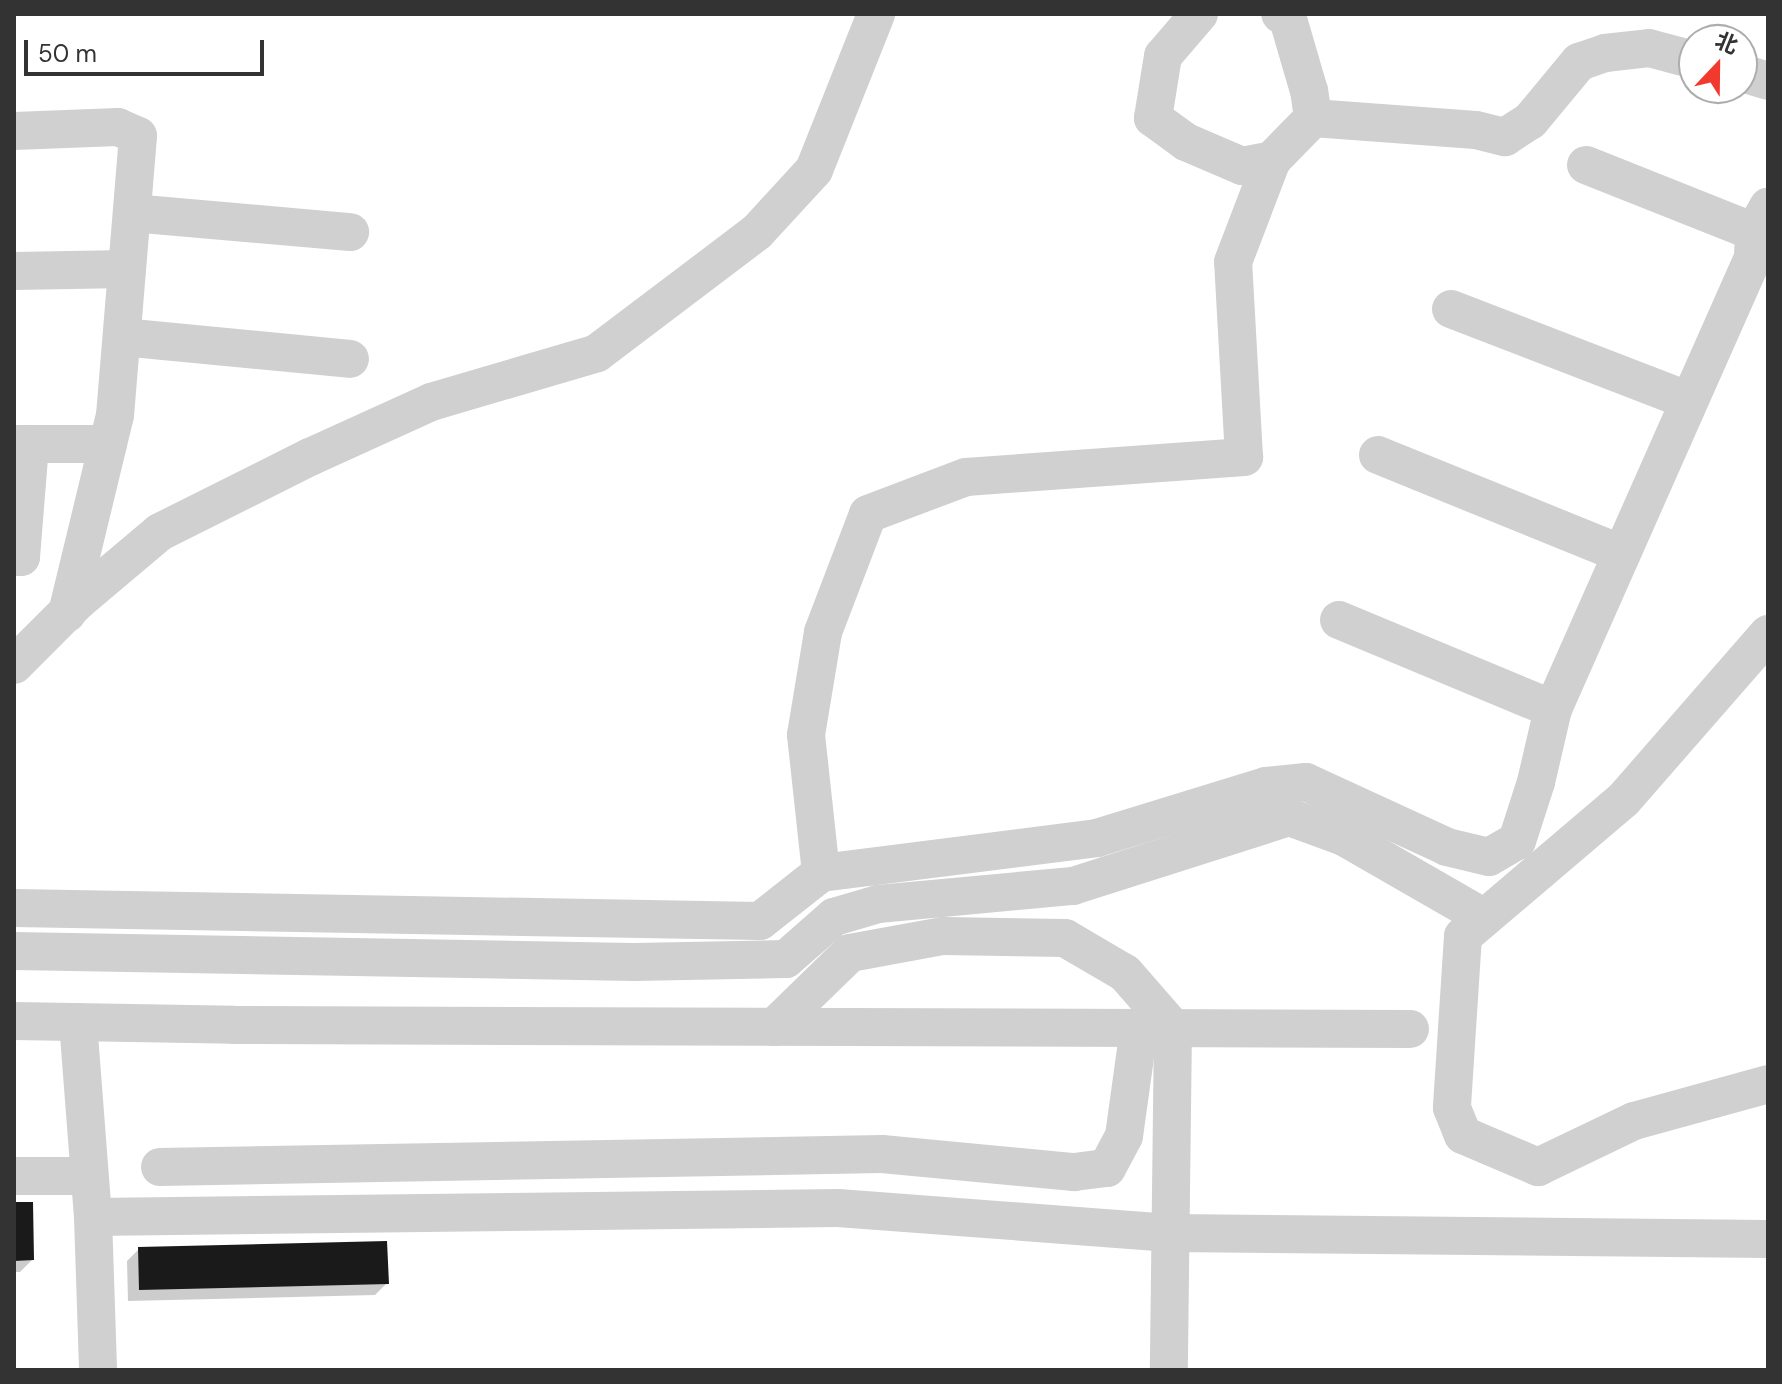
<!DOCTYPE html>
<html>
<head>
<meta charset="utf-8">
<style>
	body { margin:0 }
	#map { position:relative; width:1782px; height:1384px; overflow:hidden; background:#fff; font-family:"DM Sans","Noto Sans SC",sans-serif }
	div>[style] { position:absolute }
	[style*='--x'] { left:calc(var(--x)*1px); top:calc(var(--y)*1px); width:calc(var(--w)*1px); rotate:calc(var(--a)*1deg) }
	.shadow>* { inset:0; background:#0003 }
	.building>* { inset:0; background:#1a1a1a }
	.minor>* { height:38px; margin:-19px; padding:0 19px; transform-origin:19px; border-radius:19px; background:#d0d0d0 }
	span { translate:-50% -50%; white-space:nowrap; text-align:center; line-height:1.15; -webkit-text-stroke:8px #fff; paint-order:stroke }
	.frame { position:absolute; inset:0; border:16px solid #333; pointer-events:none }
	.north { position:absolute; left:1678px; top:24px; width:80px; height:80px; box-sizing:border-box; background:#fff; border:2px solid #adadad; border-radius:50%; rotate:22deg; font-size:22px; font-weight:700; line-height:32px; text-align:center; color:#333 }
	.north::after { content:''; display:block; margin:auto; width:28px; height:36px; background:#f1392e; clip-path:polygon(50% 0,100% 100%,50% 72%,0 100%) }
	.scale { position:absolute; left:24px; top:40px; width:240px; height:36px; box-sizing:border-box; border:4px solid #333; border-top:0; padding-left:10px; font-size:24px; line-height:28px; white-space:nowrap; color:#333; -webkit-text-stroke:6px #fff; paint-order:stroke }
</style>
</head>
<body>
<div id="map">
	<div class="shadow">
		<div style="clip-path:polygon(14px 1204px,32px 1260px,20px 1272px,14px 1272px)"></div>
		<div style="clip-path:polygon(139px 1249px,387px 1283px,375px 1295px,128px 1301px,127px 1261px)"></div>
	</div>
	<div class="building">
		<div style="clip-path:polygon(14px 1202px,33px 1202px,34px 1260px,14px 1261px)"></div>
		<div style="clip-path:polygon(387px 1241px,389px 1284px,139px 1290px,138px 1247px)"></div>
	</div>
	<div class="minor">
		<div style="--x:1199;--y:14;--w:55;--a:130.6"></div>
		<div style="--x:1163;--y:56;--w:63;--a:99.2"></div>
		<div style="--x:1153;--y:118;--w:41;--a:36"></div>
		<div style="--x:1186;--y:142;--w:61;--a:23.2"></div>
		<div style="--x:1242;--y:166;--w:31;--a:-11"></div>
		<div style="--x:1742;--y:73;--w:27;--a:17"></div>
		<div style="--x:1313;--y:118;--w:163;--a:4.2"></div>
		<div style="--x:1476;--y:130;--w:30;--a:14"></div>
		<div style="--x:1505;--y:137;--w:30;--a:-33"></div>
		<div style="--x:1530;--y:121;--w:77;--a:-50.3"></div>
		<div style="--x:1579;--y:62;--w:28;--a:-19"></div>
		<div style="--x:1605;--y:53;--w:44;--a:-6.5"></div>
		<div style="--x:1649;--y:48;--w:47;--a:14.9"></div>
		<div style="--x:14;--y:131;--w:104;--a:-2.2"></div>
		<div style="--x:118;--y:127;--w:22;--a:24"></div>
		<div style="--x:138;--y:136;--w:280;--a:94.7"></div>
		<div style="--x:115;--y:415;--w:204;--a:103.6"></div>
		<div style="--x:1586;--y:165;--w:181;--a:21.7"></div>
		<div style="--x:132;--y:213;--w:219;--a:5"></div>
		<div style="--x:14;--y:271;--w:113;--a:-1"></div>
		<div style="--x:1451;--y:309;--w:255;--a:21.1"></div>
		<div style="--x:122;--y:337;--w:229;--a:5.5"></div>
		<div style="--x:14;--y:444;--w:94;--a:0"></div>
		<div style="--x:1378;--y:455;--w:263;--a:22.1"></div>
		<div style="--x:14;--y:557;--w:7;--a:0"></div>
		<div style="--x:21;--y:557;--w:113;--a:-85.4"></div>
		<div style="--x:1339;--y:620;--w:232;--a:22.6"></div>
		<div style="--x:1768;--y:634;--w:220;--a:131.1"></div>
		<div style="--x:1623;--y:800;--w:210;--a:139.6"></div>
		<div style="--x:1463;--y:936;--w:172;--a:93.7"></div>
		<div style="--x:1452;--y:1108;--w:29;--a:68"></div>
		<div style="--x:1463;--y:1135;--w:82;--a:23.1"></div>
		<div style="--x:1538;--y:1167;--w:106;--a:-25.6"></div>
		<div style="--x:1634;--y:1121;--w:139;--a:-15.4"></div>
		<div style="--x:14;--y:665;--w:91;--a:-45"></div>
		<div style="--x:78;--y:601;--w:107;--a:-40.1"></div>
		<div style="--x:160;--y:532;--w:168;--a:-26.6"></div>
		<div style="--x:310;--y:457;--w:133;--a:-24.4"></div>
		<div style="--x:431;--y:402;--w:173;--a:-16.4"></div>
		<div style="--x:597;--y:353;--w:201;--a:-37.1"></div>
		<div style="--x:757;--y:232;--w:84;--a:-47.4"></div>
		<div style="--x:814;--y:170;--w:168;--a:-68.3"></div>
		<div style="--x:821;--y:873;--w:139;--a:-96.2"></div>
		<div style="--x:806;--y:735;--w:104;--a:-80.6"></div>
		<div style="--x:823;--y:632;--w:126;--a:-69.1"></div>
		<div style="--x:868;--y:514;--w:105;--a:-20.7"></div>
		<div style="--x:966;--y:477;--w:279;--a:-4.1"></div>
		<div style="--x:1244;--y:457;--w:195;--a:-93.2"></div>
		<div style="--x:1233;--y:262;--w:109;--a:-69.1"></div>
		<div style="--x:1272;--y:160;--w:59;--a:-45.7"></div>
		<div style="--x:1313;--y:118;--w:27;--a:-98"></div>
		<div style="--x:1309;--y:91;--w:78;--a:-106.3"></div>
		<div style="--x:1287;--y:16;--w:7;--a:-164"></div>
		<div style="--x:14;--y:908;--w:746;--a:1"></div>
		<div style="--x:760;--y:921;--w:78;--a:-38.2"></div>
		<div style="--x:821;--y:873;--w:278;--a:-7.2"></div>
		<div style="--x:1097;--y:838;--w:177;--a:-17.1"></div>
		<div style="--x:1266;--y:786;--w:40;--a:-5.7"></div>
		<div style="--x:1306;--y:782;--w:155;--a:24.7"></div>
		<div style="--x:1447;--y:847;--w:43;--a:13.4"></div>
		<div style="--x:1489;--y:857;--w:32;--a:-30"></div>
		<div style="--x:1517;--y:841;--w:62;--a:-72.1"></div>
		<div style="--x:1536;--y:782;--w:75;--a:-76.9"></div>
		<div style="--x:1553;--y:709;--w:494;--a:-66.1"></div>
		<div style="--x:1753;--y:257;--w:25;--a:-88"></div>
		<div style="--x:1754;--y:232;--w:29;--a:-61"></div>
		<div style="--x:14;--y:951;--w:620;--a:1.02"></div>
		<div style="--x:634;--y:962;--w:152;--a:-1.1"></div>
		<div style="--x:786;--y:959;--w:64;--a:-41.2"></div>
		<div style="--x:834;--y:917;--w:46;--a:-16.5"></div>
		<div style="--x:878;--y:904;--w:196;--a:-5.3"></div>
		<div style="--x:1073;--y:886;--w:227;--a:-17.7"></div>
		<div style="--x:1289;--y:817;--w:59;--a:20"></div>
		<div style="--x:1344;--y:837;--w:160;--a:29.9"></div>
		<div style="--x:14;--y:1021;--w:220;--a:1"></div>
		<div style="--x:234;--y:1025;--w:1176;--a:0.19"></div>
		<div style="--x:78;--y:1022;--w:196;--a:85.6"></div>
		<div style="--x:93;--y:1217;--w:153;--a:88.1"></div>
		<div style="--x:774;--y:1027;--w:106;--a:-44.2"></div>
		<div style="--x:850;--y:953;--w:95;--a:-10.4"></div>
		<div style="--x:943;--y:936;--w:122;--a:0.9"></div>
		<div style="--x:1065;--y:938;--w:69;--a:30.3"></div>
		<div style="--x:1125;--y:973;--w:73;--a:48.9"></div>
		<div style="--x:1173;--y:1028;--w:342;--a:90.7"></div>
		<div style="--x:160;--y:1167;--w:722;--a:-1.03"></div>
		<div style="--x:882;--y:1154;--w:193;--a:5.4"></div>
		<div style="--x:1074;--y:1172;--w:33;--a:-7"></div>
		<div style="--x:1107;--y:1168;--w:36;--a:-62"></div>
		<div style="--x:1124;--y:1136;--w:109;--a:-82.1"></div>
		<div style="--x:14;--y:1176;--w:75;--a:0"></div>
		<div style="--x:93;--y:1217;--w:745;--a:-0.69"></div>
		<div style="--x:838;--y:1208;--w:333;--a:4.3"></div>
		<div style="--x:1170;--y:1233;--w:598;--a:0.57"></div>
	</div>
	<div class="frame"></div>
	<div class="north">北</div>
	<div class="scale">50 m</div>
</div>
</body>
</html>
